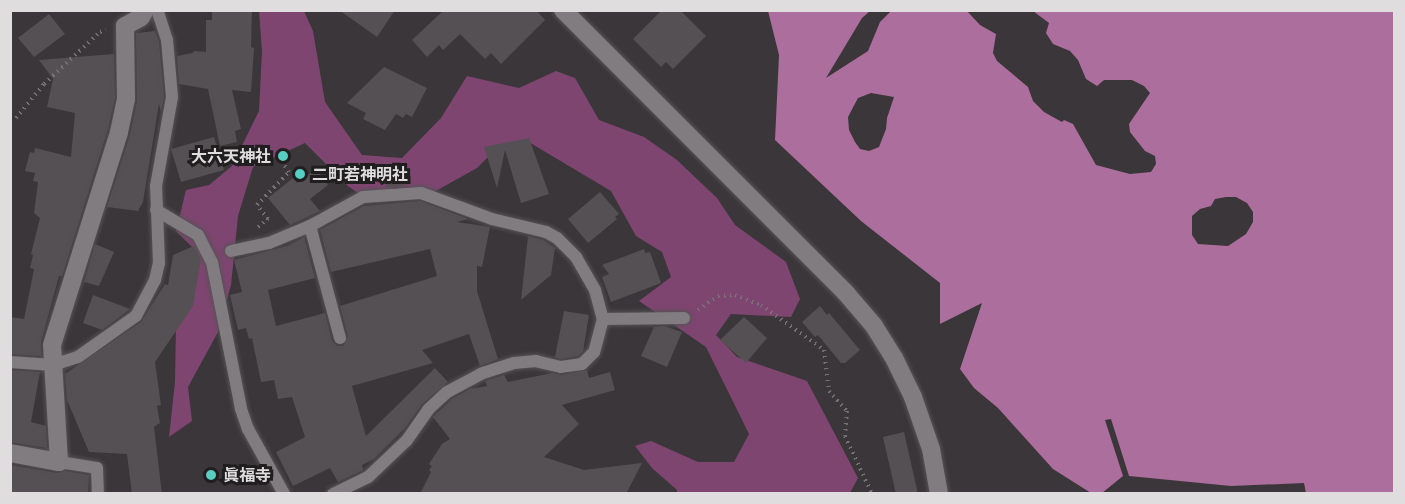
<!DOCTYPE html>
<html>
<head>
<meta charset="utf-8">
<style>
	body { margin:0 }
	#map { position:relative; width:1405px; height:504px; overflow:hidden; background:#3a3639; font-family:"Archivo Narrow","Noto Sans JP",sans-serif }
	div>[style] { position:absolute }
	[style*='--x'] { left:calc(var(--x)*1px); top:calc(var(--y)*1px); width:calc(var(--w)*1px); rotate:calc(var(--a)*1deg) }
	.forest>* { inset:0; background:#7f4571 }
	.water>* { inset:0; background:#ac6e9c }
	.building>* { inset:0; background:#555053 }
	.path>* { height:4px; margin-top:-2px; transform-origin:0; background:repeating-linear-gradient(90deg,#767275 0 1.5px,transparent 0 6px) }
	.roads { filter:drop-shadow(0 0 2px #565355) drop-shadow(0 0 2px #565355) }
	.lane>* { height:12px; margin:-6px; padding:0 6px; transform-origin:6px; border-radius:6px; background:#817c80 }
	.street>* { height:18px; margin:-9px; padding:0 9px; transform-origin:9px; border-radius:9px; background:#817c80 }
	.secondary>* { height:18px; margin:-9px; padding:0 9px; transform-origin:9px; border-radius:9px; background:#817c80 }
	.dots>* { width:16px; height:16px; translate:-50% -50%; box-sizing:border-box; border:3px solid #201e1f; border-radius:50% }
	span { translate:-50% -50%; white-space:nowrap; text-align:center; line-height:1.15; -webkit-text-stroke:6px #201e1f; paint-order:stroke }
	.poi-label { font-size:16px; color:#dfddde; font-weight:700 }
	.right { translate:-100% -50%; text-align:right }
	.left { translate:0 -50%; text-align:left }
	.frame { position:absolute; inset:0; border:12px solid #dfddde; pointer-events:none }
</style>
</head>
<body>
<div id="map">
	<div class="forest">
		<div style="clip-path:polygon(259px 11px,304px 11px,313px 31px,325px 102px,362px 155px,402px 158px,441px 118px,467px 76px,519px 88px,556px 71px,575px 78px,599px 120px,644px 137px,677px 160px,717px 198px,735px 225px,786px 262px,800px 299px,791px 317px,731px 314px,716px 335px,737px 357px,807px 381px,858px 478px,850px 493px,677px 493px,677px 490px,652px 468px,635px 446px,651px 441px,698px 462px,734px 462px,749px 434px,706px 347px,639px 301px,671px 277px,662px 252px,636px 236px,611px 191px,527px 141px,498px 147px,477px 168px,425px 197px,396px 187px,369px 201px,348px 186px,305px 143px,253px 167px,238px 216px,231px 285px,218px 332px,188px 387px,192px 421px,169px 437px,175px 382px,176px 324px,196px 251px,176px 231px,186px 190px,209px 185px,232px 166px,259px 111px,262px 51px)"></div>
	</div>
	<div class="water">
		<div style="clip-path:polygon(evenodd,768px 11px,870px 11px,862px 18px,826px 78px,868px 51px,880px 22px,891px 11px,967px 11px,980px 25px,996px 34px,993px 53px,997px 61px,1028px 87px,1033px 101px,1044px 112px,1062px 122px,1064px 120px,1073px 124px,1096px 165px,1130px 174px,1151px 172px,1156px 164px,1155px 156px,1145px 151px,1130px 132px,1129px 124px,1150px 93px,1144px 86px,1132px 80px,1104px 80px,1097px 86px,1086px 79px,1078px 60px,1070px 51px,1053px 44px,1046px 33px,1049px 23px,1033px 11px,1394px 11px,1394px 493px,1306px 493px,1304px 483px,1231px 486px,1129px 476px,1111px 419px,1105px 420px,1123px 476px,1102px 493px,1091px 493px,1053px 469px,998px 408px,974px 388px,960px 369px,982px 303px,940px 324px,940px 283px,861px 221px,775px 140px,779px 55px,768px 11px,871px 93px,894px 97px,887px 118px,886px 129px,879px 147px,869px 151px,860px 149px,855px 142px,849px 130px,848px 117px,858px 98px,871px 93px,768px 11px,1226px 197px,1236px 197px,1247px 203px,1253px 212px,1253px 222px,1246px 234px,1228px 246px,1198px 244px,1192px 235px,1192px 216px,1200px 209px,1211px 206px,1215px 199px,1226px 197px)"></div>
	</div>
	<div class="building">
		<div style="clip-path:polygon(212px 10px,252px 10px,251px 47px,254px 48px,251px 92px,232px 90px,241px 129px,235px 131px,237px 142px,220px 146px,208px 89px,179px 84px,177px 56px,193px 53px,194px 51px,206px 52px,206px 20px,212px 20px)"></div>
		<div style="clip-path:polygon(339px 10px,395px 10px,377px 37px)"></div>
		<div style="clip-path:polygon(444px 10px,536px 10px,545px 20px,501px 64px,491px 53px,485px 59px,460px 34px,443px 50px,439px 45px,427px 57px,412px 40px)"></div>
		<div style="clip-path:polygon(662px 10px,680px 10px,706px 36px,673px 69px,666px 62px,661px 67px,633px 39px)"></div>
		<div style="clip-path:polygon(49px 14px,65px 34px,34px 57px,18px 38px)"></div>
		<div style="clip-path:polygon(155px 31px,159px 42px,164px 97px,161px 112px,159px 104px,143px 202px,138px 211px,107px 207px,130px 135px,137px 101px,136px 33px)"></div>
		<div style="clip-path:polygon(114px 54px,115px 98px,108px 129px,62px 276px,59px 276px,41px 342px,41px 356px,10px 354px,10px 317px,24px 319px,34px 269px,30px 268px,33px 255px,31px 254px,40px 218px,34px 213px,38px 182px,33px 181px,35px 173px,25px 171px,30px 152px,34px 153px,35px 148px,71px 157px,75px 113px,47px 107px,53px 79px,39px 60px)"></div>
		<div style="clip-path:polygon(384px 67px,427px 88px,412px 117px,406px 114px,403px 118px,396px 114px,385px 130px,363px 119px,366px 113px,347px 103px)"></div>
		<div style="clip-path:polygon(214px 137px,224px 170px,181px 182px,171px 149px)"></div>
		<div style="clip-path:polygon(529px 138px,549px 194px,521px 203px,505px 150px,497px 188px,484px 147px)"></div>
		<div style="clip-path:polygon(316px 169px,328px 185px,310px 199px,320px 211px,290px 225px,268px 198px,293px 178px,297px 183px)"></div>
		<div style="clip-path:polygon(404px 180px,404px 186px,386px 187px,386px 183px)"></div>
		<div style="clip-path:polygon(600px 192px,619px 214px,615px 217px,617px 219px,588px 243px,568px 219px)"></div>
		<div style="clip-path:polygon(420px 201px,468px 219px,457px 222px,490px 227px,482px 267px,477px 266px,477px 291px,498px 359px,480px 366px,469px 334px,422px 350px,433px 363px,352px 386px,366px 436px,435px 368px,448px 382px,422px 404px,405px 428px,374px 459px,362px 465px,363px 470px,338px 482px,330px 468px,293px 486px,276px 452px,305px 437px,292px 397px,278px 399px,274px 380px,261px 382px,252px 338px,249px 339px,246px 328px,238px 330px,230px 295px,242px 292px,234px 260px,287px 246px,304px 237px,315px 278px,268px 290px,276px 326px,325px 313px,332px 341px,337px 346px,343px 346px,348px 336px,340px 306px,437px 276px,430px 249px,331px 272px,320px 230px,364px 206px)"></div>
		<div style="clip-path:polygon(528px 236px,543px 240px,555px 248px,551px 275px,521px 300px)"></div>
		<div style="clip-path:polygon(95px 244px,114px 252px,99px 286px,84px 282px)"></div>
		<div style="clip-path:polygon(194px 246px,201px 259px,193px 306px,155px 362px,161px 405px,157px 406px,160px 423px,154px 427px,162px 494px,132px 494px,127px 454px,89px 452px,67px 400px,65px 374px,141px 322px,165px 284px,168px 285px,173px 255px)"></div>
		<div style="clip-path:polygon(644px 249px,645px 253px,650px 252px,661px 283px,611px 302px,602px 277px,609px 274px,602px 265px)"></div>
		<div style="clip-path:polygon(93px 295px,130px 309px,102px 330px,83px 323px)"></div>
		<div style="clip-path:polygon(820px 306px,827px 315px,829px 313px,860px 350px,845px 363px,841px 363px,818px 335px,815px 337px,802px 322px)"></div>
		<div style="clip-path:polygon(564px 311px,589px 315px,583px 352px,578px 356px,561px 359px,555px 357px)"></div>
		<div style="clip-path:polygon(744px 317px,767px 338px,746px 363px,720px 340px)"></div>
		<div style="clip-path:polygon(664px 326px,682px 332px,667px 367px,641px 356px,654px 327px)"></div>
		<div style="clip-path:polygon(10px 370px,40px 372px,31px 422px,46px 426px,47px 448px,10px 442px)"></div>
		<div style="clip-path:polygon(587px 370px,589px 378px,610px 372px,615px 390px,562px 405px,579px 424px,544px 457px,584px 470px,642px 463px,626px 494px,420px 494px,431px 472px,429px 470px,432px 466px,429px 464px,442px 444px,450px 439px,433px 417px,452px 399px,470px 389px,487px 386px,485px 381px,504px 375px,508px 382px,552px 373px,562px 375px)"></div>
		<div style="clip-path:polygon(904px 432px,918px 494px,896px 494px,883px 437px)"></div>
		<div style="clip-path:polygon(10px 465px,57px 473px,65px 471px,89px 475px,88px 494px,10px 494px)"></div>
	</div>
	<div class="path">
		<div style="--x:10;--y:119;--w:6;--a:-9"></div>
		<div style="--x:16;--y:118;--w:44;--a:-50.5"></div>
		<div style="--x:44;--y:84;--w:76;--a:-42.9"></div>
		<div style="--x:100;--y:32;--w:6;--a:-18"></div>
		<div style="--x:258;--y:227;--w:13;--a:-39"></div>
		<div style="--x:268;--y:219;--w:18;--a:-128"></div>
		<div style="--x:257;--y:205;--w:46;--a:-45.9"></div>
		<div style="--x:289;--y:172;--w:19;--a:-125"></div>
		<div style="--x:698;--y:310;--w:24;--a:-35"></div>
		<div style="--x:718;--y:296;--w:17;--a:-3"></div>
		<div style="--x:735;--y:295;--w:28;--a:21"></div>
		<div style="--x:761;--y:305;--w:77;--a:35.5"></div>
		<div style="--x:824;--y:350;--w:41;--a:83"></div>
		<div style="--x:829;--y:391;--w:27;--a:48"></div>
		<div style="--x:847;--y:411;--w:25;--a:95"></div>
		<div style="--x:845;--y:436;--w:64;--a:65"></div>
	</div>
	<div class="roads">
		<div class="lane">
			<div style="--x:156;--y:210;--w:49;--a:30.8"></div>
			<div style="--x:198;--y:235;--w:30;--a:63"></div>
			<div style="--x:212;--y:262;--w:150;--a:78.8"></div>
			<div style="--x:241;--y:409;--w:21;--a:71"></div>
			<div style="--x:248;--y:429;--w:74;--a:61"></div>
			<div style="--x:310;--y:226;--w:116;--a:75"></div>
			<div style="--x:231;--y:251;--w:39;--a:-12"></div>
			<div style="--x:269;--y:243;--w:44;--a:-22.5"></div>
			<div style="--x:310;--y:226;--w:60;--a:-28.7"></div>
			<div style="--x:363;--y:197;--w:58;--a:-3.9"></div>
			<div style="--x:421;--y:193;--w:76;--a:20.1"></div>
			<div style="--x:492;--y:219;--w:56;--a:13.5"></div>
			<div style="--x:546;--y:232;--w:13;--a:29"></div>
			<div style="--x:557;--y:238;--w:27;--a:45"></div>
			<div style="--x:576;--y:257;--w:38;--a:60"></div>
			<div style="--x:595;--y:290;--w:30;--a:75"></div>
			<div style="--x:603;--y:319;--w:34;--a:105"></div>
			<div style="--x:594;--y:352;--w:17;--a:135"></div>
			<div style="--x:582;--y:364;--w:21;--a:172"></div>
			<div style="--x:561;--y:367;--w:26;--a:-167"></div>
			<div style="--x:536;--y:361;--w:22;--a:175"></div>
			<div style="--x:514;--y:363;--w:35;--a:162"></div>
			<div style="--x:481;--y:374;--w:38;--a:152"></div>
			<div style="--x:447;--y:392;--w:26;--a:137"></div>
			<div style="--x:428;--y:410;--w:38;--a:125"></div>
			<div style="--x:406;--y:441;--w:52;--a:136.5"></div>
			<div style="--x:368;--y:477;--w:39;--a:154"></div>
			<div style="--x:603;--y:319;--w:81;--a:-0.7"></div>
			<div style="--x:10;--y:362;--w:43;--a:4"></div>
			<div style="--x:53;--y:365;--w:26;--a:-18"></div>
			<div style="--x:78;--y:357;--w:71;--a:-35.3"></div>
			<div style="--x:136;--y:316;--w:41;--a:-62.2"></div>
			<div style="--x:155;--y:280;--w:17;--a:-77"></div>
			<div style="--x:159;--y:263;--w:77;--a:-92.2"></div>
			<div style="--x:156;--y:186;--w:90;--a:-79.8"></div>
			<div style="--x:172;--y:97;--w:57;--a:-95"></div>
			<div style="--x:167;--y:40;--w:32;--a:-108"></div>
			<div style="--x:59;--y:462;--w:38;--a:9"></div>
			<div style="--x:97;--y:468;--w:26;--a:88"></div>
		</div>
		<div class="street">
			<div style="--x:10;--y:453;--w:50;--a:10.4"></div>
			<div style="--x:59;--y:462;--w:117;--a:-93.4"></div>
			<div style="--x:52;--y:345;--w:223;--a:-72.5"></div>
			<div style="--x:119;--y:132;--w:34;--a:-78"></div>
			<div style="--x:126;--y:99;--w:73;--a:-90.8"></div>
			<div style="--x:125;--y:26;--w:18;--a:-29"></div>
			<div style="--x:141;--y:17;--w:8;--a:-60"></div>
		</div>
		<div class="secondary">
			<div style="--x:563;--y:10;--w:399;--a:45"></div>
			<div style="--x:845;--y:292;--w:45;--a:49.5"></div>
			<div style="--x:874;--y:326;--w:38;--a:58"></div>
			<div style="--x:894;--y:358;--w:43;--a:64"></div>
			<div style="--x:913;--y:397;--w:55;--a:70.9"></div>
			<div style="--x:931;--y:449;--w:46;--a:79.9"></div>
		</div>
	</div>
	<div class="dots">
		<div style="left:283px;top:156px;background:#56cec2"></div>
		<div style="left:300px;top:174px;background:#56cec2"></div>
		<div style="left:211px;top:475px;background:#56cec2"></div>
	</div>
	<div class="poi-label">
		<span class="right" style="left:271px;top:156px">大六天神社</span>
		<span class="left" style="left:312px;top:174px">二町若神明社</span>
		<span class="left" style="left:223px;top:475px">眞福寺</span>
	</div>
	<div class="frame"></div>
</div>
</body>
</html>
